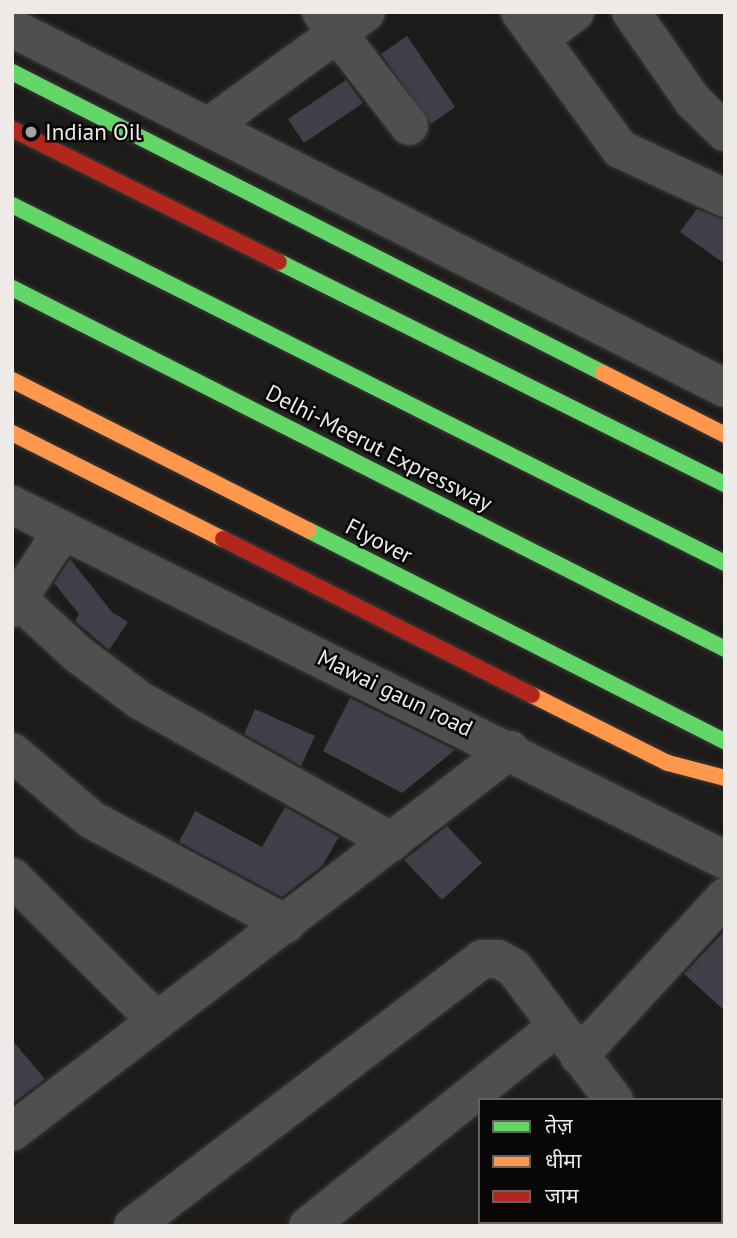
<!DOCTYPE html>
<html>
<head>
<meta charset="utf-8">
<style>
	body { margin:0 }
	#map { position:relative; width:737px; height:1238px; overflow:hidden; background:#1e1c1a; font-family:"PT Sans","Noto Sans Devanagari",sans-serif }
	div>[style] { position:absolute }
	[style*='--x'] { left:calc(var(--x)*1px); top:calc(var(--y)*1px); width:calc(var(--w)*1px); rotate:calc(var(--a)*1deg) }
	.building>* { inset:0; background:#403f4a }
	.roads { filter:drop-shadow(0 0 2px #3a3938) drop-shadow(0 0 2px #3a3938) }
	.street>* { height:38px; margin:-19px; padding:0 19px; transform-origin:19px; border-radius:19px; background:#4e4f4f }
	.fast>* { height:16px; margin:-8px; padding:0 8px; transform-origin:8px; border-radius:8px; background:#63d668 }
	.slow>* { height:16px; margin:-8px; padding:0 8px; transform-origin:8px; border-radius:8px; background:#ff974d }
	.jam>* { height:16px; margin:-8px; padding:0 8px; transform-origin:8px; border-radius:8px; background:#b3261e }
	.dots>* { width:19px; height:19px; translate:-50% -50%; box-sizing:border-box; border:4px solid #080706; border-radius:50% }
	span { translate:-50% -50%; white-space:nowrap; text-align:center; line-height:1.15; -webkit-text-stroke:5px #080706; paint-order:stroke }
	.poi-label { font-size:23px; color:#edeae8 }
	.left { translate:0 -50%; text-align:left }
	.street-label { font-size:23px; color:#edeae8 }
	.frame { position:absolute; inset:0; border:14px solid #edeae8; pointer-events:none }
	.legend { position:absolute; left:478px; top:1098px; width:245px; height:126px; box-sizing:border-box; background:#080706; border:2px solid #646260; margin:0; padding:9px 12px; list-style:none; font-size:21px; color:#edeae8 }
	.legend li { display:flex; align-items:center; gap:14px; height:35px }
	.legend b { width:35px; border:2px solid #646260 }
</style>
</head>
<body>
<div id="map">
	<div class="building">
		<div style="clip-path:polygon(407px 36px,455px 107px,431px 124px,381px 54px)"></div>
		<div style="clip-path:polygon(346px 80px,363px 103px,304px 143px,288px 119px)"></div>
		<div style="clip-path:polygon(697px 209px,725px 220px,725px 264px,680px 232px)"></div>
		<div style="clip-path:polygon(70px 559px,112px 612px,128px 622px,109px 650px,75px 621px,79px 614px,54px 583px)"></div>
		<div style="clip-path:polygon(350px 698px,455px 750px,402px 793px,323px 751px)"></div>
		<div style="clip-path:polygon(255px 709px,315px 736px,301px 766px,244px 734px)"></div>
		<div style="clip-path:polygon(285px 807px,339px 837px,322px 866px,282px 897px,179px 842px,195px 811px,262px 847px)"></div>
		<div style="clip-path:polygon(447px 826px,482px 863px,442px 900px,404px 860px)"></div>
		<div style="clip-path:polygon(725px 930px,725px 1011px,684px 974px)"></div>
		<div style="clip-path:polygon(12px 1040px,45px 1079px,12px 1104px)"></div>
	</div>
	<div class="roads">
		<div class="street">
			<div style="--x:321;--y:12;--w:144;--a:52.3"></div>
			<div style="--x:520;--y:12;--w:170;--a:53.9"></div>
			<div style="--x:620;--y:149;--w:116;--a:25"></div>
			<div style="--x:631;--y:12;--w:108;--a:55.1"></div>
			<div style="--x:693;--y:101;--w:45;--a:44.1"></div>
			<div style="--x:12;--y:28;--w:799;--a:26.79"></div>
			<div style="--x:539;--y:39;--w:45;--a:-36.9"></div>
			<div style="--x:208;--y:127;--w:195;--a:-36"></div>
			<div style="--x:12;--y:505;--w:796;--a:26.47"></div>
			<div style="--x:18;--y:599;--w:83;--a:42.6"></div>
			<div style="--x:79;--y:655;--w:77;--a:36.6"></div>
			<div style="--x:141;--y:701;--w:288;--a:29.3"></div>
			<div style="--x:12;--y:608;--w:93;--a:-56.8"></div>
			<div style="--x:12;--y:752;--w:105;--a:40.4"></div>
			<div style="--x:92;--y:820;--w:220;--a:28.2"></div>
			<div style="--x:12;--y:877;--w:203;--a:44.8"></div>
			<div style="--x:579;--y:1056;--w:216;--a:-47.4"></div>
			<div style="--x:12;--y:1132;--w:628;--a:-37.49"></div>
			<div style="--x:721;--y:1155;--w:6;--a:-45"></div>
			<div style="--x:133;--y:1226;--w:439;--a:-37.4"></div>
			<div style="--x:482;--y:959;--w:16;--a:0"></div>
			<div style="--x:498;--y:959;--w:18;--a:29"></div>
			<div style="--x:514;--y:968;--w:166;--a:52.9"></div>
			<div style="--x:308;--y:1226;--w:318;--a:-38.7"></div>
			<div style="--x:589;--y:1226;--w:5;--a:-53"></div>
		</div>
		<div class="fast">
			<div style="--x:12;--y:72;--w:663;--a:26.99"></div>
			<div style="--x:12;--y:205;--w:798;--a:26.66"></div>
			<div style="--x:279;--y:262;--w:498;--a:26.5"></div>
			<div style="--x:12;--y:288;--w:799;--a:26.85"></div>
			<div style="--x:308;--y:530;--w:468;--a:26.9"></div>
		</div>
		<div class="slow">
			<div style="--x:603;--y:373;--w:137;--a:26.9"></div>
			<div style="--x:12;--y:380;--w:332;--a:26.9"></div>
			<div style="--x:12;--y:433;--w:236;--a:26.7"></div>
			<div style="--x:532;--y:695;--w:152;--a:26.6"></div>
			<div style="--x:668;--y:763;--w:59;--a:14.7"></div>
		</div>
		<div class="jam">
			<div style="--x:12;--y:129;--w:298;--a:26.5"></div>
			<div style="--x:223;--y:539;--w:346;--a:26.8"></div>
		</div>
	</div>
	<div class="dots">
		<div style="left:31px;top:132px;background:#a5a2a0"></div>
	</div>
	<div class="poi-label">
		<span class="left" style="left:45px;top:132px">Indian Oil</span>
	</div>
	<div class="street-label">
		<span style="left:379px;top:448px;rotate:27deg">Delhi-Meerut Expressway</span>
		<span style="left:379px;top:541px;rotate:27deg">Flyover</span>
		<span style="left:395px;top:693px;rotate:26deg">Mawai gaun road</span>
	</div>
	<div class="frame"></div>
	<ul class="legend">
	<li><b style="height:9px;background:#63d668"></b>तेज़</li>
	<li><b style="height:9px;background:#ff974d"></b>धीमा</li>
	<li><b style="height:9px;background:#b3261e"></b>जाम</li>
	</ul>
</div>
</body>
</html>
